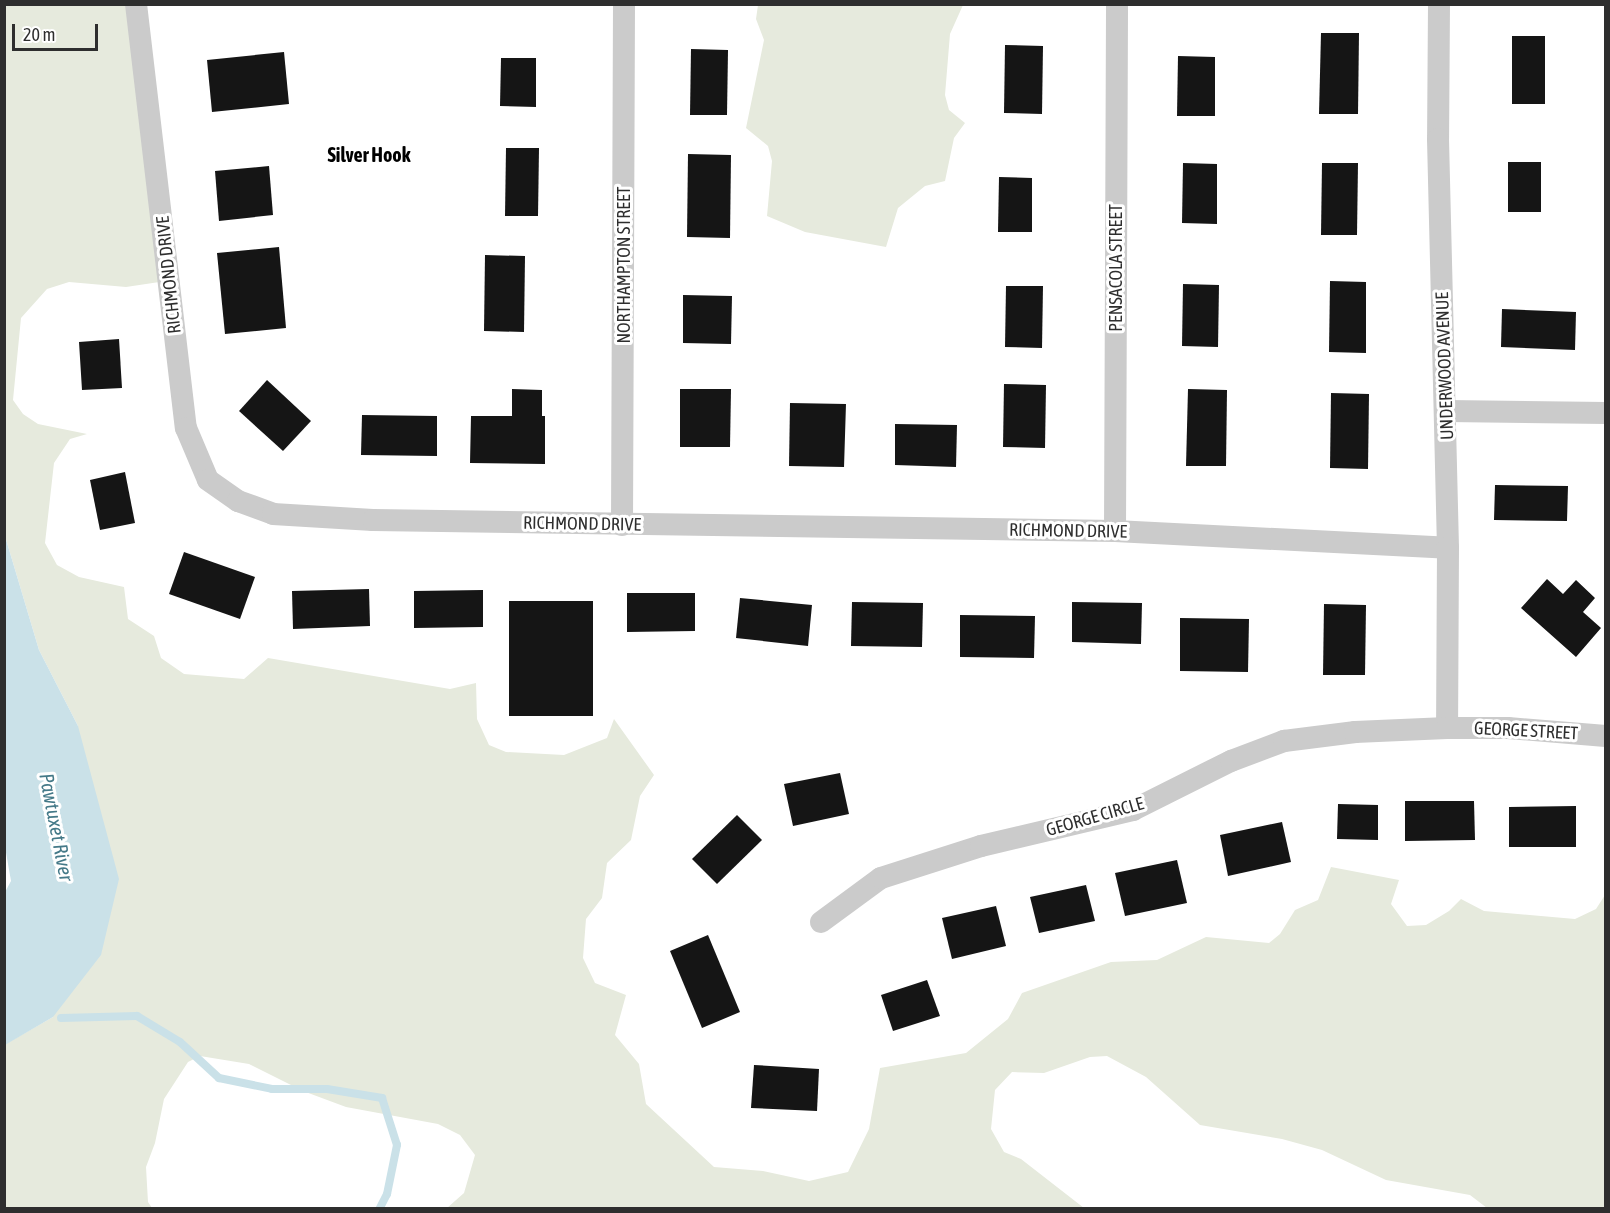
<!DOCTYPE html>
<html>
<head>
<meta charset="utf-8">
<style>
	body { margin:0 }
	#map { position:relative; width:1610px; height:1213px; overflow:hidden; background:#fff; font-family:"Asap Condensed",sans-serif }
	div>[style] { position:absolute }
	[style*='--x'] { left:calc(var(--x)*1px); top:calc(var(--y)*1px); width:calc(var(--w)*1px); rotate:calc(var(--a)*1deg) }
	.green>* { inset:0; background:#e6eadd }
	.water>* { inset:0; background:#cae1e8 }
	.stream>* { height:8px; margin:-4px; padding:0 4px; transform-origin:4px; border-radius:4px; background:#cae1e8 }
	.building>* { inset:0; background:#151515 }
	.street>* { height:22px; margin:-11px; padding:0 11px; transform-origin:11px; border-radius:11px; background:#cbcbcb }
	span { translate:-50% -50%; white-space:nowrap; text-align:center; line-height:1.15; -webkit-text-stroke:6px #fff; paint-order:stroke }
	.street-label { font-size:18px; color:#2e2e2e }
	.neighbourhood-label { font-size:20px; color:#000; font-weight:700 }
	.water-label { font-size:20px; color:#447988; font-style:italic }
	.frame { position:absolute; inset:0; border:6px solid #2e2e2e; pointer-events:none }
	.scale { position:absolute; left:12px; top:24px; width:86px; height:27px; box-sizing:border-box; border:3px solid #2e2e2e; border-top:0; padding-left:8px; font-size:18px; line-height:21px; white-space:nowrap; color:#2e2e2e; -webkit-text-stroke:4px #fff; paint-order:stroke }
</style>
</head>
<body>
<div id="map">
	<div class="green">
		<div style="clip-path:polygon(5px 5px,133px 5px,166px 281px,126px 287px,69px 282px,47px 289px,21px 318px,13px 400px,23px 414px,38px 424px,87px 434px,70px 439px,54px 463px,45px 543px,57px 565px,79px 577px,124px 587px,128px 619px,154px 636px,161px 658px,184px 674px,244px 679px,268px 658px,450px 689px,476px 683px,477px 719px,489px 745px,506px 752px,564px 755px,607px 738px,614px 719px,654px 775px,640px 796px,631px 840px,607px 863px,602px 898px,586px 919px,583px 958px,595px 983px,626px 995px,615px 1035px,639px 1064px,646px 1104px,714px 1167px,763px 1171px,809px 1181px,848px 1172px,869px 1129px,880px 1068px,966px 1053px,1008px 1019px,1022px 993px,1111px 962px,1157px 960px,1206px 937px,1269px 943px,1280px 934px,1295px 910px,1318px 900px,1331px 867px,1399px 880px,1391px 904px,1407px 926px,1426px 925px,1449px 911px,1461px 899px,1484px 911px,1575px 919px,1596px 909px,1605px 895px,1605px 1208px,1487px 1208px,1470px 1195px,1386px 1180px,1322px 1150px,1282px 1139px,1200px 1125px,1146px 1077px,1107px 1056px,1090px 1057px,1044px 1073px,1012px 1072px,995px 1090px,991px 1129px,1004px 1152px,1021px 1159px,1084px 1208px,447px 1208px,464px 1193px,475px 1155px,460px 1135px,438px 1124px,346px 1107px,303px 1091px,249px 1064px,200px 1056px,188px 1062px,164px 1099px,155px 1143px,146px 1167px,148px 1202px,152px 1208px,5px 1208px,4px 1045px,53px 1017px,78px 726px,39px 650px,5px 536px)"></div>
		<div style="clip-path:polygon(758px 5px,963px 5px,950px 34px,945px 95px,949px 110px,965px 123px,954px 138px,945px 181px,925px 186px,898px 208px,886px 247px,805px 232px,767px 216px,772px 161px,768px 146px,746px 128px,764px 40px,756px 19px)"></div>
	</div>
	<div class="water">
		<div style="clip-path:polygon(5px 536px,39px 650px,78px 726px,119px 879px,101px 955px,53px 1017px,5px 1045px,4px 894px,11px 881px,4px 841px)"></div>
	</div>
	<div class="stream">
		<div style="--x:61;--y:1018;--w:76;--a:-1.5"></div>
		<div style="--x:137;--y:1016;--w:50;--a:31.2"></div>
		<div style="--x:180;--y:1042;--w:53;--a:42.7"></div>
		<div style="--x:219;--y:1078;--w:54;--a:11.7"></div>
		<div style="--x:272;--y:1089;--w:55;--a:0"></div>
		<div style="--x:327;--y:1089;--w:56;--a:9.3"></div>
		<div style="--x:382;--y:1098;--w:49;--a:72.3"></div>
		<div style="--x:397;--y:1145;--w:50;--a:101.5"></div>
		<div style="--x:387;--y:1194;--w:16;--a:117"></div>
	</div>
	<div class="building">
		<div style="clip-path:polygon(1321px 33px,1359px 33px,1358px 114px,1319px 114px)"></div>
		<div style="clip-path:polygon(1512px 36px,1545px 36px,1545px 104px,1512px 104px)"></div>
		<div style="clip-path:polygon(1005px 45px,1043px 46px,1042px 114px,1004px 113px)"></div>
		<div style="clip-path:polygon(691px 49px,728px 50px,727px 115px,690px 115px)"></div>
		<div style="clip-path:polygon(284px 52px,289px 104px,212px 112px,207px 60px)"></div>
		<div style="clip-path:polygon(1178px 56px,1215px 57px,1215px 116px,1177px 116px)"></div>
		<div style="clip-path:polygon(501px 58px,536px 58px,536px 107px,500px 106px)"></div>
		<div style="clip-path:polygon(506px 148px,539px 148px,538px 216px,505px 216px)"></div>
		<div style="clip-path:polygon(688px 154px,731px 155px,730px 238px,687px 237px)"></div>
		<div style="clip-path:polygon(1508px 162px,1541px 162px,1541px 212px,1508px 212px)"></div>
		<div style="clip-path:polygon(1183px 163px,1217px 164px,1217px 224px,1182px 223px)"></div>
		<div style="clip-path:polygon(1322px 163px,1358px 163px,1357px 235px,1321px 235px)"></div>
		<div style="clip-path:polygon(269px 166px,273px 215px,219px 221px,215px 171px)"></div>
		<div style="clip-path:polygon(999px 177px,1032px 178px,1032px 232px,998px 232px)"></div>
		<div style="clip-path:polygon(279px 247px,286px 328px,225px 334px,217px 253px)"></div>
		<div style="clip-path:polygon(485px 255px,525px 256px,524px 332px,484px 331px)"></div>
		<div style="clip-path:polygon(1330px 281px,1366px 282px,1366px 353px,1329px 352px)"></div>
		<div style="clip-path:polygon(1183px 284px,1219px 285px,1218px 347px,1182px 346px)"></div>
		<div style="clip-path:polygon(1006px 286px,1043px 286px,1042px 348px,1005px 347px)"></div>
		<div style="clip-path:polygon(683px 295px,732px 296px,731px 344px,683px 343px)"></div>
		<div style="clip-path:polygon(1502px 309px,1576px 312px,1575px 350px,1501px 347px)"></div>
		<div style="clip-path:polygon(119px 339px,122px 388px,82px 390px,79px 342px)"></div>
		<div style="clip-path:polygon(267px 380px,311px 421px,283px 451px,239px 411px)"></div>
		<div style="clip-path:polygon(1004px 384px,1046px 385px,1045px 448px,1003px 447px)"></div>
		<div style="clip-path:polygon(512px 389px,542px 390px,542px 416px,545px 416px,545px 464px,470px 463px,471px 416px,512px 416px)"></div>
		<div style="clip-path:polygon(680px 389px,731px 389px,730px 447px,680px 447px)"></div>
		<div style="clip-path:polygon(1188px 389px,1227px 390px,1226px 466px,1186px 466px)"></div>
		<div style="clip-path:polygon(1331px 393px,1369px 394px,1368px 469px,1330px 468px)"></div>
		<div style="clip-path:polygon(790px 403px,846px 404px,844px 467px,789px 466px)"></div>
		<div style="clip-path:polygon(362px 415px,437px 416px,437px 456px,361px 455px)"></div>
		<div style="clip-path:polygon(895px 424px,957px 425px,956px 467px,895px 465px)"></div>
		<div style="clip-path:polygon(125px 472px,135px 523px,100px 530px,90px 480px)"></div>
		<div style="clip-path:polygon(1495px 485px,1568px 486px,1567px 521px,1494px 520px)"></div>
		<div style="clip-path:polygon(184px 552px,255px 577px,240px 619px,169px 594px)"></div>
		<div style="clip-path:polygon(1547px 579px,1563px 594px,1576px 580px,1595px 598px,1583px 612px,1601px 628px,1576px 657px,1521px 608px)"></div>
		<div style="clip-path:polygon(369px 589px,370px 626px,293px 629px,292px 591px)"></div>
		<div style="clip-path:polygon(483px 590px,483px 627px,414px 628px,414px 591px)"></div>
		<div style="clip-path:polygon(627px 593px,695px 593px,695px 631px,627px 632px)"></div>
		<div style="clip-path:polygon(740px 598px,812px 605px,808px 646px,736px 638px)"></div>
		<div style="clip-path:polygon(509px 601px,593px 601px,593px 716px,509px 716px)"></div>
		<div style="clip-path:polygon(852px 602px,923px 603px,922px 647px,851px 646px)"></div>
		<div style="clip-path:polygon(1072px 602px,1142px 603px,1141px 644px,1072px 642px)"></div>
		<div style="clip-path:polygon(1324px 604px,1366px 605px,1365px 675px,1323px 675px)"></div>
		<div style="clip-path:polygon(960px 615px,1035px 616px,1034px 658px,960px 657px)"></div>
		<div style="clip-path:polygon(1180px 618px,1249px 619px,1248px 672px,1180px 671px)"></div>
		<div style="clip-path:polygon(840px 773px,849px 814px,793px 826px,784px 784px)"></div>
		<div style="clip-path:polygon(1405px 801px,1474px 801px,1475px 840px,1405px 841px)"></div>
		<div style="clip-path:polygon(1338px 804px,1378px 805px,1378px 840px,1337px 839px)"></div>
		<div style="clip-path:polygon(1576px 806px,1576px 847px,1509px 847px,1509px 807px)"></div>
		<div style="clip-path:polygon(737px 815px,762px 840px,717px 884px,692px 859px)"></div>
		<div style="clip-path:polygon(1282px 822px,1291px 862px,1228px 876px,1220px 835px)"></div>
		<div style="clip-path:polygon(1177px 860px,1187px 903px,1125px 916px,1115px 873px)"></div>
		<div style="clip-path:polygon(1086px 885px,1095px 921px,1039px 933px,1030px 897px)"></div>
		<div style="clip-path:polygon(996px 906px,1006px 946px,952px 959px,942px 918px)"></div>
		<div style="clip-path:polygon(708px 935px,740px 1012px,702px 1028px,670px 951px)"></div>
		<div style="clip-path:polygon(927px 980px,940px 1016px,893px 1031px,881px 995px)"></div>
		<div style="clip-path:polygon(754px 1065px,819px 1069px,817px 1111px,751px 1108px)"></div>
	</div>
	<div class="street">
		<div style="--x:136;--y:4;--w:427;--a:83.3"></div>
		<div style="--x:186;--y:428;--w:56;--a:67.1"></div>
		<div style="--x:208;--y:480;--w:37;--a:35"></div>
		<div style="--x:238;--y:501;--w:37;--a:20"></div>
		<div style="--x:273;--y:514;--w:100;--a:3.4"></div>
		<div style="--x:373;--y:520;--w:742;--a:0.85"></div>
		<div style="--x:1115;--y:531;--w:333;--a:2.9"></div>
		<div style="--x:1439;--y:4;--w:135;--a:90.4"></div>
		<div style="--x:1438;--y:139;--w:409;--a:88.6"></div>
		<div style="--x:1448;--y:548;--w:180;--a:90.3"></div>
		<div style="--x:1447;--y:411;--w:159;--a:0.7"></div>
		<div style="--x:622;--y:525;--w:521;--a:-89.78"></div>
		<div style="--x:1115;--y:531;--w:527;--a:-89.78"></div>
		<div style="--x:821;--y:922;--w:74;--a:-36.3"></div>
		<div style="--x:881;--y:878;--w:105;--a:-17.7"></div>
		<div style="--x:981;--y:846;--w:156;--a:-13.3"></div>
		<div style="--x:1133;--y:810;--w:110;--a:-26.6"></div>
		<div style="--x:1231;--y:761;--w:57;--a:-20.7"></div>
		<div style="--x:1284;--y:741;--w:72;--a:-7.2"></div>
		<div style="--x:1355;--y:732;--w:92;--a:-2.5"></div>
		<div style="--x:1447;--y:728;--w:61;--a:0"></div>
		<div style="--x:1508;--y:728;--w:98;--a:4.7"></div>
	</div>
	<div class="street-label">
		<span style="left:624px;top:265px;rotate:-90deg">NORTHAMPTON STREET</span>
		<span style="left:1116px;top:268px;rotate:-90deg">PENSACOLA STREET</span>
		<span style="left:169px;top:275px;rotate:-96deg">RICHMOND DRIVE</span>
		<span style="left:1445px;top:366px;rotate:-92deg">UNDERWOOD AVENUE</span>
		<span style="left:582px;top:524px;rotate:1deg">RICHMOND DRIVE</span>
		<span style="left:1068px;top:531px;rotate:1deg">RICHMOND DRIVE</span>
		<span style="left:1526px;top:731px;rotate:3deg">GEORGE STREET</span>
		<span style="left:1095px;top:817px;rotate:-16deg">GEORGE CIRCLE</span>
	</div>
	<div class="neighbourhood-label">
		<span style="left:369px;top:154px">Silver Hook</span>
	</div>
	<div class="water-label">
		<span style="left:57px;top:827px;rotate:79deg">Pawtuxet River</span>
	</div>
	<div class="frame"></div>
	<div class="scale">20 m</div>
</div>
</body>
</html>
